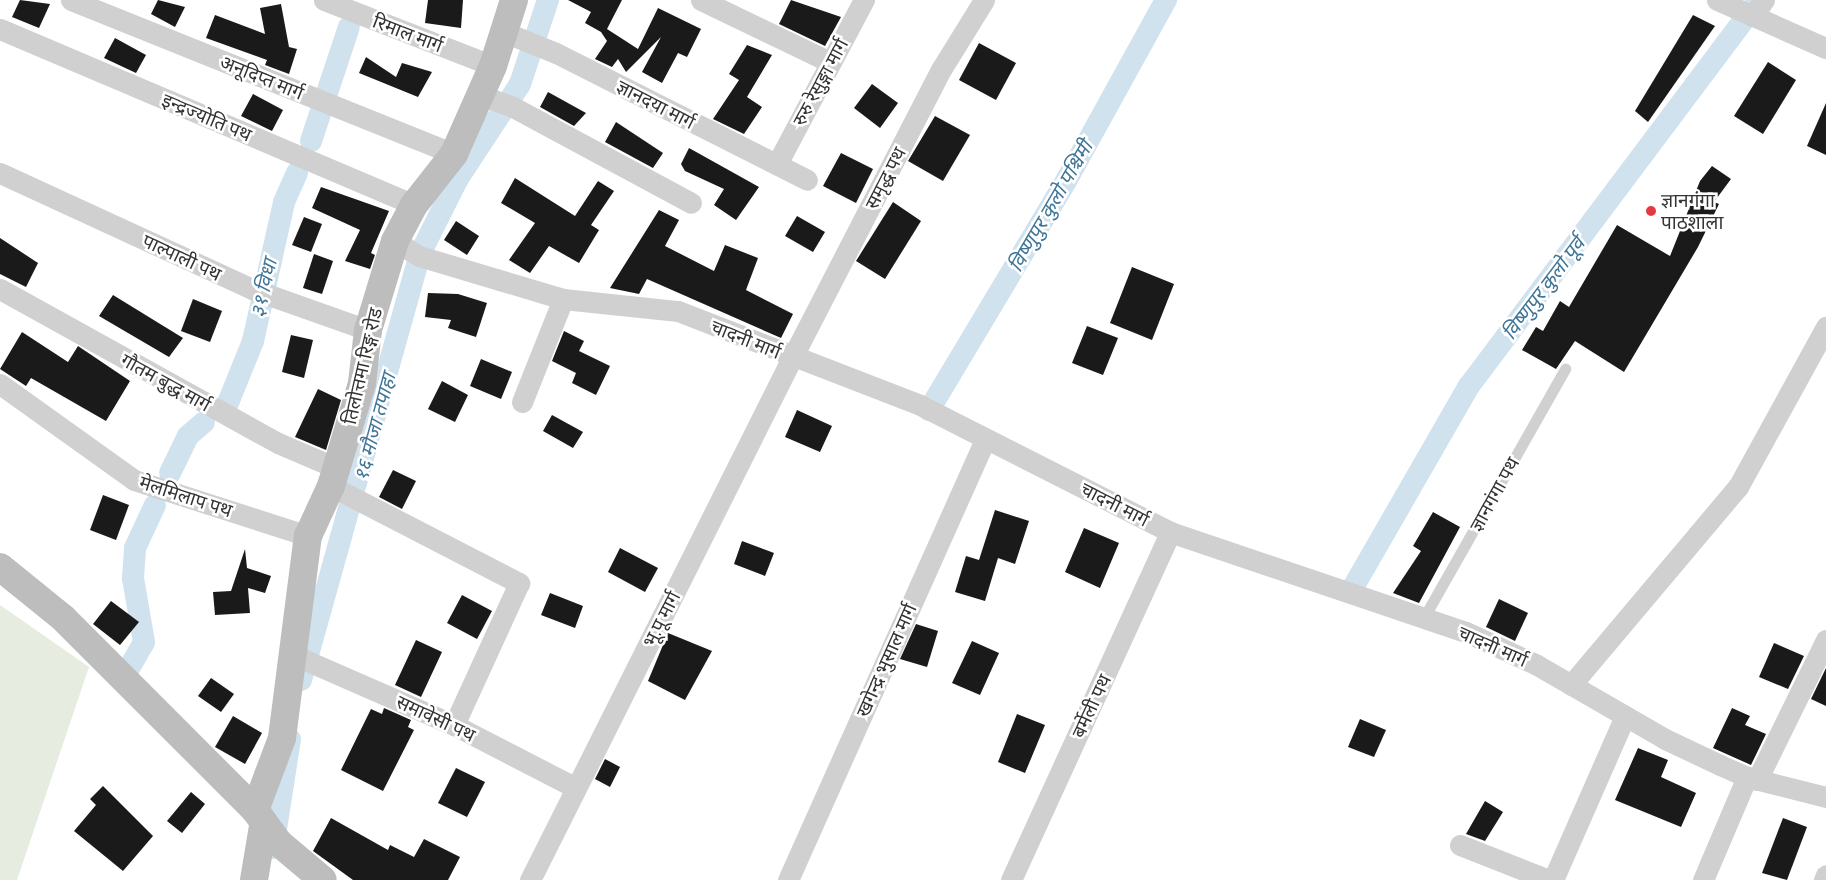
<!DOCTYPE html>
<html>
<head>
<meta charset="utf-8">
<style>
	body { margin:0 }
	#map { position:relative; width:1826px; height:880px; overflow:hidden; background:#fff; font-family:"Titillium Web","Noto Sans Devanagari",sans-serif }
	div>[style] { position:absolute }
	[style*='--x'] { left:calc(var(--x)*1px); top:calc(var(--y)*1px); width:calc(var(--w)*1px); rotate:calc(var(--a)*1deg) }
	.green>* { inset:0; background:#e6ecdf }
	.canal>* { height:22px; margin:-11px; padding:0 11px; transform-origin:11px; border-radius:11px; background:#cfe2ee }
	.building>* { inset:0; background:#1a1a1a }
	.lane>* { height:11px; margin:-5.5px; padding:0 5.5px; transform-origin:5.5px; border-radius:5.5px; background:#d0d0d0 }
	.street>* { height:21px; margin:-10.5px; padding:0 10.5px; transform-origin:10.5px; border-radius:10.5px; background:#d0d0d0 }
	.secondary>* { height:28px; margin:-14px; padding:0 14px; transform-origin:14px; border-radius:14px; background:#bdbdbd }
	.dots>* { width:14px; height:14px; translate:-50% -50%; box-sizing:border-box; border:2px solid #fff; border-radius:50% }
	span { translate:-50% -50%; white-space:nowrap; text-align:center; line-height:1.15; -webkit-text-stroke:5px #fff; paint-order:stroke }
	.street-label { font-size:19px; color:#333 }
	.poi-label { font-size:19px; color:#333 }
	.left { translate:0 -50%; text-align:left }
	.water-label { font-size:20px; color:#3f7597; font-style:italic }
</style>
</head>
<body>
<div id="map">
	<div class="green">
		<div style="clip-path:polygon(0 605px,89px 667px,17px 880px,0 880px)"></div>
	</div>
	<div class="canal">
		<div style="--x:311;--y:141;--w:120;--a:-71.6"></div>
		<div style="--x:228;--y:403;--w:67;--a:-68"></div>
		<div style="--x:253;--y:341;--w:142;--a:-77.4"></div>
		<div style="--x:284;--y:202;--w:32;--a:-66"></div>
		<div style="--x:929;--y:410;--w:267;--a:-59.1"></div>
		<div style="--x:1066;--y:181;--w:207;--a:-61.1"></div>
		<div style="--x:170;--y:473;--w:41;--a:-64.1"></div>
		<div style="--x:188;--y:436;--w:21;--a:-41"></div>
		<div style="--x:1351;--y:591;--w:237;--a:-60.1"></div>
		<div style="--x:1469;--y:386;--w:483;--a:-53.1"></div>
		<div style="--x:128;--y:670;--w:32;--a:-60"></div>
		<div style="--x:144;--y:642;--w:65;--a:-99.8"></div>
		<div style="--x:133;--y:578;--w:30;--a:-86"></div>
		<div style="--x:135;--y:548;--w:47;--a:-65.1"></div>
		<div style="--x:301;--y:680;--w:440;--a:-74.4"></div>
		<div style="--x:419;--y:256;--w:85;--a:-63.4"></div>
		<div style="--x:457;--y:180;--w:115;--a:-56.7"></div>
		<div style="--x:520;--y:84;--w:89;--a:-71.6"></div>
		<div style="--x:273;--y:848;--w:110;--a:-81.1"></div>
	</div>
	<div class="building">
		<div style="clip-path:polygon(20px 0,50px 4px,39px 28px,12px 17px)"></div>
		<div style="clip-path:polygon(158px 0,185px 7px,175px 27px,151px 14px)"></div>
		<div style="clip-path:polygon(428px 0,463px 0,461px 28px,425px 23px)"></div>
		<div style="clip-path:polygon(568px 0,622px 0,607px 29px,638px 49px,658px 8px,701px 29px,687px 57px,678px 53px,662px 83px,642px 72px,661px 37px,626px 72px,618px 59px,612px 67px,595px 59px,607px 41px,601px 32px,585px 23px,591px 12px)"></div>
		<div style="clip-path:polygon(791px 0,841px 17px,825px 46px,779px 24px)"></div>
		<div style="clip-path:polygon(281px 4px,289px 47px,297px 49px,289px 74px,265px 65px,267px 60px,206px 38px,215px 15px,265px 34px,260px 8px)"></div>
		<div style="clip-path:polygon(1693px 15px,1715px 26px,1648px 122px,1635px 111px)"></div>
		<div style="clip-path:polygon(115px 38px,146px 55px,136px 73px,104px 58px)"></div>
		<div style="clip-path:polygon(979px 43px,1016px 63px,996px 100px,959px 80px)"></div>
		<div style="clip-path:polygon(747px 45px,772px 55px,747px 97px,762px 107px,744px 134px,713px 119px,739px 80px,729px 74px)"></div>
		<div style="clip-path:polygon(366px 57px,396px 77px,402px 63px,432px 72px,418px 97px,359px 73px)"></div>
		<div style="clip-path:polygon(1768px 62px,1796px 80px,1763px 134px,1734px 116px)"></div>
		<div style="clip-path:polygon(872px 84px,898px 103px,880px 128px,854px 108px)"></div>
		<div style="clip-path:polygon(548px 92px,586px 113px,574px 126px,540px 107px)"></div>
		<div style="clip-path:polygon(253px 94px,283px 110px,272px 131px,241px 116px)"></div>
		<div style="clip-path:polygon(1826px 103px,1826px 155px,1807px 146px)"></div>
		<div style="clip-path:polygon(935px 116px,970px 135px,943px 181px,908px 161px)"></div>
		<div style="clip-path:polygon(616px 122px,663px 153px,653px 168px,605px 142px)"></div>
		<div style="clip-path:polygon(689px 148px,759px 187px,736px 220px,714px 205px,724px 189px,685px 171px,681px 164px)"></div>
		<div style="clip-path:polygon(841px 153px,873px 169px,856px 203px,823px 186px)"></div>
		<div style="clip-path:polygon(1712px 166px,1731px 179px,1714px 202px,1719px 204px,1698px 247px,1624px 372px,1575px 341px,1556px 369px,1522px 350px,1536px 327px,1543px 331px,1560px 301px,1569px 307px,1617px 225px,1670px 256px,1700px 181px)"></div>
		<div style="clip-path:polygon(515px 178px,575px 216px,598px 181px,614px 191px,591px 225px,599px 230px,579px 263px,549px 246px,530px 273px,509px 260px,535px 223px,501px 203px)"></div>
		<div style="clip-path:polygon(321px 187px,389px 211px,371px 253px,375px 255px,370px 269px,345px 261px,360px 230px,312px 208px)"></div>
		<div style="clip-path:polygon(893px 202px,921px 221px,885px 279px,856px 261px)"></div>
		<div style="clip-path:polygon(659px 210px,679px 220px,665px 246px,714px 271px,725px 245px,758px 258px,746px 290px,793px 314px,781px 338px,647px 279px,639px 294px,610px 288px)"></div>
		<div style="clip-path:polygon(797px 216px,825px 232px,813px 252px,785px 236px)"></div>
		<div style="clip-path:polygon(304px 217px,322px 224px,311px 252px,292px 245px)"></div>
		<div style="clip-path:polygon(456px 221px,479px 236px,467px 255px,444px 240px)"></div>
		<div style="clip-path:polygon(0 238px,38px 263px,26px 287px,0 274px)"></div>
		<div style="clip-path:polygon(314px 254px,333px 261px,322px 294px,303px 288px)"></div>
		<div style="clip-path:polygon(1132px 267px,1174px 284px,1152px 340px,1110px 323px)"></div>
		<div style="clip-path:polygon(428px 293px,458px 294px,487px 303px,476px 337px,448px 328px,451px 320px,425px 317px)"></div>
		<div style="clip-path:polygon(113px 295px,183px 338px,169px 357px,99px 316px)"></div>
		<div style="clip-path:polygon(193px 299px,222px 311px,210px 342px,181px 331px)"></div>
		<div style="clip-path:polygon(1087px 326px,1118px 338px,1103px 375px,1072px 363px)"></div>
		<div style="clip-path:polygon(564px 331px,584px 341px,579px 351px,610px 366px,596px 395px,572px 383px,576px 373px,552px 361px)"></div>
		<div style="clip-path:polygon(22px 332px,68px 362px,78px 346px,130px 381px,106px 421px,31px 378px,26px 386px,0 369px)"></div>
		<div style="clip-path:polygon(291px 335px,313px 340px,304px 378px,282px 372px)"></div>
		<div style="clip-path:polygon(481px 359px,512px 372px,501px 399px,470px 386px)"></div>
		<div style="clip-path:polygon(442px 381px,468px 395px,455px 422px,428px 409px)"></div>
		<div style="clip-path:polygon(318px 389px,341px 400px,326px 450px,295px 437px)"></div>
		<div style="clip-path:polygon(797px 410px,832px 426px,820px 452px,785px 437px)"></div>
		<div style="clip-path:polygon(552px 415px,583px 432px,573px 448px,543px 431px)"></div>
		<div style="clip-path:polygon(393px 470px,416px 481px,402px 509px,379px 497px)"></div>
		<div style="clip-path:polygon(103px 495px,129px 505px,116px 540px,90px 530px)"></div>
		<div style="clip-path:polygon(995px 510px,1029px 521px,1015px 564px,998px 558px,985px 601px,955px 592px,966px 556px,979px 560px)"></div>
		<div style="clip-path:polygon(1433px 512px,1460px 527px,1419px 603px,1393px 593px,1421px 551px,1413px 546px)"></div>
		<div style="clip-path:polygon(1084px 528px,1119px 543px,1100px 588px,1065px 572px)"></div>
		<div style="clip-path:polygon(742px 541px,774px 553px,765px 576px,734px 564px)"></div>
		<div style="clip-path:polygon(620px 548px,658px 568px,645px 592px,608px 572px)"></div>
		<div style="clip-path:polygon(245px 549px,247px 568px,271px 576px,265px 593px,248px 588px,250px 613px,215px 615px,213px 592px,231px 591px)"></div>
		<div style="clip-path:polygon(550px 593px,583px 606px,575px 628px,541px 615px)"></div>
		<div style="clip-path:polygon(462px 595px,492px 611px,477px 639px,447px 623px)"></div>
		<div style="clip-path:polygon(1499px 599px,1528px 613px,1515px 641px,1486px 627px)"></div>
		<div style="clip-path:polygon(111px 601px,139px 622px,120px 645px,93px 624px)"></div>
		<div style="clip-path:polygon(916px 624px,938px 631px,927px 667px,900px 659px)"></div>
		<div style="clip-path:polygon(668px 633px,712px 651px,685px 700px,648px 681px)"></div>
		<div style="clip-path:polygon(416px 640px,442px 652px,421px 697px,395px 685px)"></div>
		<div style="clip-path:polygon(972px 641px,999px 653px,980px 695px,952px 683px)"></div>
		<div style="clip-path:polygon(1774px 643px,1804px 656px,1788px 689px,1759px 677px)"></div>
		<div style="clip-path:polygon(1826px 668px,1826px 706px,1811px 699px)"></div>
		<div style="clip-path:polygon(211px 678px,234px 694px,221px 712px,198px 696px)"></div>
		<div style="clip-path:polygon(384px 708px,411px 720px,408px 727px,414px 730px,383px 791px,341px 770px,371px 709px,382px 714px)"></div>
		<div style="clip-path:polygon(1732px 708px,1750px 716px,1745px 725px,1766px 734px,1751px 765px,1713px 748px)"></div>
		<div style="clip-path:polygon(1017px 714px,1045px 725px,1025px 773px,998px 762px)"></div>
		<div style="clip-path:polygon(233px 716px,262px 733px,245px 764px,215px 747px)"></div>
		<div style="clip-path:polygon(1360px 719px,1386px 730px,1374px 757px,1348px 747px)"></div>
		<div style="clip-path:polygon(1638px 748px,1668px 760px,1661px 777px,1696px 793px,1681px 827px,1615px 800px)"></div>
		<div style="clip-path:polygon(605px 759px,620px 767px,610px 787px,595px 779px)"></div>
		<div style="clip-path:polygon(456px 768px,485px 782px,467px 817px,438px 803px)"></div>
		<div style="clip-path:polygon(103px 786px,153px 836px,123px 871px,74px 831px,96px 805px,90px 799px)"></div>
		<div style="clip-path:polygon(191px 792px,205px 804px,182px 833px,167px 821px)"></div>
		<div style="clip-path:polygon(1485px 801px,1503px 812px,1485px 841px,1466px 834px)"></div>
		<div style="clip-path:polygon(331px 818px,388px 850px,390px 845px,414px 857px,424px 839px,460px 857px,448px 880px,353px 880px,313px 851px)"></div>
		<div style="clip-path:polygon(1783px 818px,1807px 827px,1787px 880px,1762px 873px)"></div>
	</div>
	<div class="lane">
		<div style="--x:1423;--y:619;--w:288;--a:-60.4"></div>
	</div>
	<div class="street">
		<div style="--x:71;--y:0;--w:413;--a:21.9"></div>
		<div style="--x:324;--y:0;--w:181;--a:21.3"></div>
		<div style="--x:701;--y:0;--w:143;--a:25.7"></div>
		<div style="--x:1717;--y:0;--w:119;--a:23.8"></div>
		<div style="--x:1752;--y:16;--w:20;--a:-53"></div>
		<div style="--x:0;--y:29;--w:450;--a:23"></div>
		<div style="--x:504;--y:32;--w:56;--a:22"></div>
		<div style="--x:556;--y:53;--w:281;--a:26.8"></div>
		<div style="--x:480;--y:95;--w:35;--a:20"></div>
		<div style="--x:513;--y:107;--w:202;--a:28.3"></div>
		<div style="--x:777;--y:164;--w:186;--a:-62.1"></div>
		<div style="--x:0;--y:173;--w:277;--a:24.7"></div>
		<div style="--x:252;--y:289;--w:123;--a:19.5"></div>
		<div style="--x:395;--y:241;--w:28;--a:32"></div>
		<div style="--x:419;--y:256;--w:150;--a:16.6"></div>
		<div style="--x:563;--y:299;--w:116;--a:6"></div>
		<div style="--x:678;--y:311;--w:260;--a:21.2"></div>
		<div style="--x:920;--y:405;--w:280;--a:26.9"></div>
		<div style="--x:1170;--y:532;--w:312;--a:18.7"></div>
		<div style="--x:1466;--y:632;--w:78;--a:24.9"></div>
		<div style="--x:1537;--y:665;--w:148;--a:30"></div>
		<div style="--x:1665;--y:739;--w:61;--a:25.3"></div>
		<div style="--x:1720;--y:765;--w:30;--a:24"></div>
		<div style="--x:1747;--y:777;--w:81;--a:14.2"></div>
		<div style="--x:0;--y:289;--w:318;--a:29"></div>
		<div style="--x:278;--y:443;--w:63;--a:23.3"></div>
		<div style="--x:0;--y:384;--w:165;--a:35.6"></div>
		<div style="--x:134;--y:480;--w:183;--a:17.8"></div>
		<div style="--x:522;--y:402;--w:111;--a:-68.3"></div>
		<div style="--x:331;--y:486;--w:212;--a:27.3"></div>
		<div style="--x:519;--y:583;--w:156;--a:114.6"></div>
		<div style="--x:296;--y:656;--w:172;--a:23.6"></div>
		<div style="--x:454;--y:725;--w:135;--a:27.3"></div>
		<div style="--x:1571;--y:685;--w:259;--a:-49.9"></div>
		<div style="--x:1738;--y:487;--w:183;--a:-61.2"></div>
		<div style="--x:1757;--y:780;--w:156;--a:-63.8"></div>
		<div style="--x:1460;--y:845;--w:96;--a:21.5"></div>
		<div style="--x:530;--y:880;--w:584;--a:-63.35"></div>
		<div style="--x:792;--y:358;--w:326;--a:-62.7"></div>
		<div style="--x:942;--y:68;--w:80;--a:-58.3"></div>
		<div style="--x:788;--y:880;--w:483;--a:-65.9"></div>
		<div style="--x:1011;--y:880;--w:383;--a:-65.4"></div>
		<div style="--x:1553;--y:880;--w:179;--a:-66.3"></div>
		<div style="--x:1703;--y:880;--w:112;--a:-66.9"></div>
		<div style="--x:1824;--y:880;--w:5;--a:-68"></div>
	</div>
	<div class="secondary">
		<div style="--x:0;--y:567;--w:81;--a:39"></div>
		<div style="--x:63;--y:618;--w:272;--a:45"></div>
		<div style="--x:255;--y:810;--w:41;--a:54"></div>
		<div style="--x:279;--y:843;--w:57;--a:40.1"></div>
		<div style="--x:255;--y:810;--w:77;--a:-69.4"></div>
		<div style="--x:282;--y:738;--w:204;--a:-82.7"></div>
		<div style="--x:308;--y:536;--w:55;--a:-65.3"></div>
		<div style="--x:331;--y:486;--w:108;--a:-73.2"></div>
		<div style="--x:362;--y:383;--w:53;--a:-83.5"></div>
		<div style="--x:368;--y:330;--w:93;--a:-73.1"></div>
		<div style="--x:395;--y:241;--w:41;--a:-62.2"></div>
		<div style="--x:414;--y:205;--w:65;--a:-51.9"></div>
		<div style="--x:454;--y:154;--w:96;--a:-66.1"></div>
		<div style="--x:493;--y:66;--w:69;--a:-72.3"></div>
		<div style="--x:254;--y:880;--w:55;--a:-80.5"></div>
	</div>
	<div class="dots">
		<div style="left:1651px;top:211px;background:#e63946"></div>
	</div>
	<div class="street-label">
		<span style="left:408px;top:33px;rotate:21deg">रिमाल मार्ग</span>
		<span style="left:262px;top:77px;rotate:22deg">अनूदिप्त मार्ग</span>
		<span style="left:820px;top:82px;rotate:-62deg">रुरु रेसुङ्गा मार्ग</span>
		<span style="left:656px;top:104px;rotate:27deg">ज्ञानदया मार्ग</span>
		<span style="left:207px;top:117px;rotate:23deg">इन्द्रज्योति पथ</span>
		<span style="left:885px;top:178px;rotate:-63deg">समृद्ध पथ</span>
		<span style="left:182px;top:257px;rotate:25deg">पाल्पाली पथ</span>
		<span style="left:746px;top:339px;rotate:22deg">चादनी मार्ग</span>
		<span style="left:362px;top:366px;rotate:-77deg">तिलोत्तमा रिङ्ग रोड</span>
		<span style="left:166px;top:382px;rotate:29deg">गौतम बुद्ध मार्ग</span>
		<span style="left:1494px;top:494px;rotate:-61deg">ज्ञानगंगा पथ</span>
		<span style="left:186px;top:496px;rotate:18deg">मेलमिलाप पथ</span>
		<span style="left:1115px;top:504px;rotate:27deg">चादनी मार्ग</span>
		<span style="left:661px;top:619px;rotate:-63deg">भू.पू मार्ग</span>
		<span style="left:1493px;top:646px;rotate:24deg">चादनी मार्ग</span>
		<span style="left:886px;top:660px;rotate:-66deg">खगेन्द्र भुसाल मार्ग</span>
		<span style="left:1091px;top:706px;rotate:-65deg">बर्मेली पथ</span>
		<span style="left:436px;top:718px;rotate:25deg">समावेसी पथ</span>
	</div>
	<div class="poi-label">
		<span class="left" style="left:1661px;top:211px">ज्ञानगंगा<br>पाठशाला</span>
	</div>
	<div class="water-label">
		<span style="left:1050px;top:206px;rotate:-60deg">विष्णुपुर कुलो पश्चिमी</span>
		<span style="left:263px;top:288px;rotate:-77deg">३१ विधा</span>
		<span style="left:1543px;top:288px;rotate:-53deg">विष्णुपुर कुलो पूर्व</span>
		<span style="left:374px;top:427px;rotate:-75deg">१६ मौजा तपाहा</span>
	</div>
</div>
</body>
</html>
